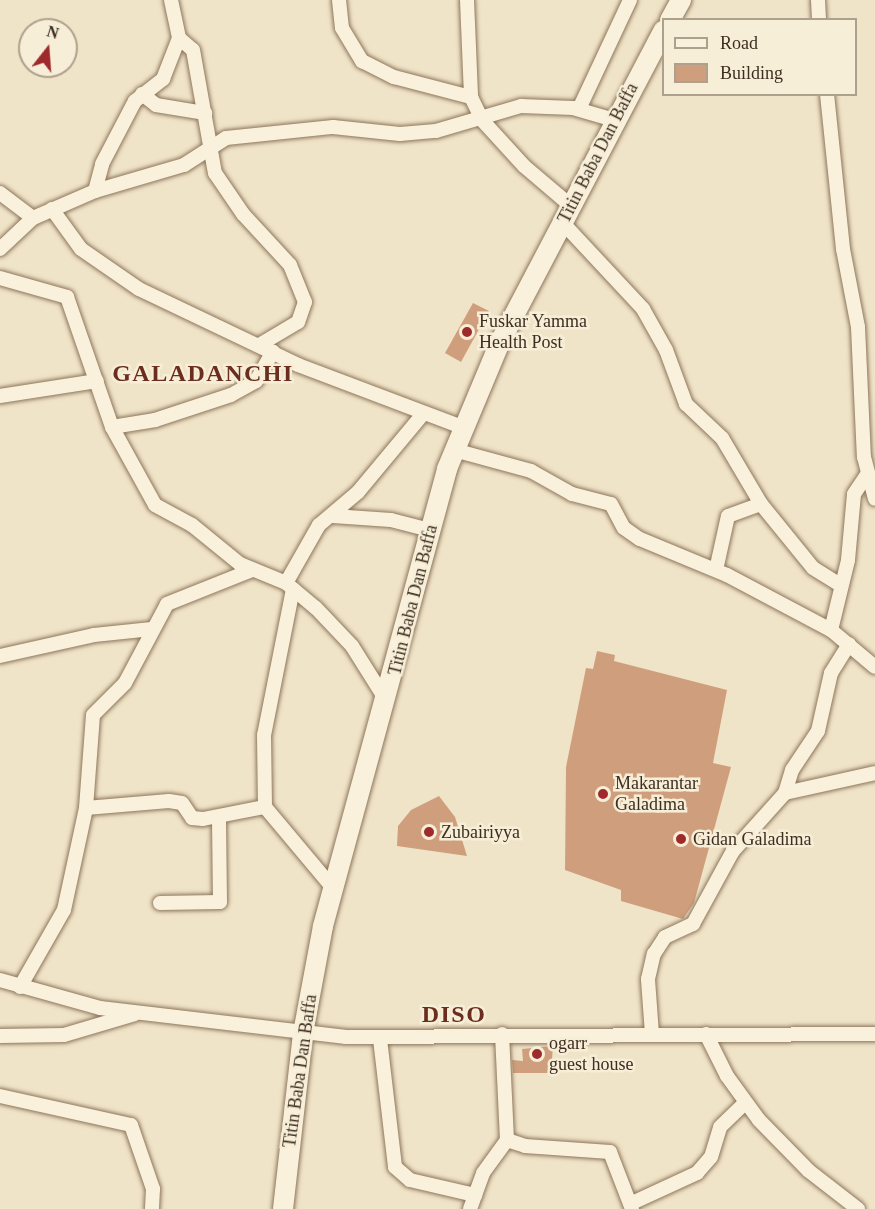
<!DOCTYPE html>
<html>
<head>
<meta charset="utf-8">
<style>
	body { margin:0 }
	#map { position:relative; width:875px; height:1209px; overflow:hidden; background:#f0e4c8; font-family:"Times New Roman",serif }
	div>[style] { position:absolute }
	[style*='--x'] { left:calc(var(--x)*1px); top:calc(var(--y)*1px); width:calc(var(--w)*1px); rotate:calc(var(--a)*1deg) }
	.building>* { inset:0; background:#cf9f7d }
	.roads { filter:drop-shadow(0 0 2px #8d765c) drop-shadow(0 0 2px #8d765c) }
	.minor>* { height:14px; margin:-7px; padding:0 7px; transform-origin:7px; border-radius:7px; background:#faf1dc }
	.secondary>* { height:20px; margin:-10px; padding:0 10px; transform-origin:10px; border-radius:10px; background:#faf1dc }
	.dots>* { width:16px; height:16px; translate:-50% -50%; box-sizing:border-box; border:3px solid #f7eed8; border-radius:50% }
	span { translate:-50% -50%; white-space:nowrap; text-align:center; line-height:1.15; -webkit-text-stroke:5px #f7eed8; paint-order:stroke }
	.street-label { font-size:18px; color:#3d2e20 }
	.poi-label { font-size:18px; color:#3d2e20 }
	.left { translate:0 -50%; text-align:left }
	.district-label { font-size:24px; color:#6b2e1e; font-weight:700; letter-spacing:1.5px }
	.legend { position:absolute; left:662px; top:18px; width:195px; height:78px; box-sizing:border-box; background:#f7eed8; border:2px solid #ada18e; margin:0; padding:8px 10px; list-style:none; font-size:18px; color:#3d2e20 }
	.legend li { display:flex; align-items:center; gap:12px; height:30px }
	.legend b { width:30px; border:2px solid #ada18e }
	.north { position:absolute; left:18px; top:18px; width:60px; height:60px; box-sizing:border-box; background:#f7eed8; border:2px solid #ada18e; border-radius:50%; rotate:17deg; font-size:16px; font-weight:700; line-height:24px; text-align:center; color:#3d2e20 }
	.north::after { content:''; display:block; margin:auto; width:21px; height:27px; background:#9e2a2b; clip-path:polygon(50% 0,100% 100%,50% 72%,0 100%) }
</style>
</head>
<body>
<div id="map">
	<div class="building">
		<div style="clip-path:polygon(473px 303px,489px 311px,461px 362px,445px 353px)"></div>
		<div style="clip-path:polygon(597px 651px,615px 655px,614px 661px,727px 690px,713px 763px,731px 767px,694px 903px,683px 919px,621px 901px,621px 890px,565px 870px,566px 767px,586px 668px,593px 669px)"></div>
		<div style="clip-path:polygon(439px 796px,455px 817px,467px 856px,397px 846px,398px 826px,411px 810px)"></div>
		<div style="clip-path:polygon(553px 1046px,551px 1073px,513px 1073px,512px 1060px,523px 1061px,522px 1049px)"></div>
	</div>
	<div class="roads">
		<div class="minor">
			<div style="--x:171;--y:0;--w:39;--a:78"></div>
			<div style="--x:179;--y:38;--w:18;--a:41"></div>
			<div style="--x:193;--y:50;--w:125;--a:79.9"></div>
			<div style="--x:215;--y:173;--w:50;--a:55.7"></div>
			<div style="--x:243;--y:214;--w:69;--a:47.3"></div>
			<div style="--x:290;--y:265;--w:40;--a:68"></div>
			<div style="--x:305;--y:302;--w:21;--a:109"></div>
			<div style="--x:298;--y:322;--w:43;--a:149.3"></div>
			<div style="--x:339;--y:0;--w:28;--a:84"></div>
			<div style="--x:342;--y:28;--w:39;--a:59"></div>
			<div style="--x:362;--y:61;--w:36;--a:27"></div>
			<div style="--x:394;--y:77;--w:80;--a:14.6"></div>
			<div style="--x:467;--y:0;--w:97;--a:87.6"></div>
			<div style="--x:471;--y:97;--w:25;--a:64"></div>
			<div style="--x:482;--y:120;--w:62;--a:47.6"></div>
			<div style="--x:524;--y:166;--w:62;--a:40.4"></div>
			<div style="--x:818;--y:0;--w:20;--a:87"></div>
			<div style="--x:142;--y:94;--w:18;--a:38"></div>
			<div style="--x:156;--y:105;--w:50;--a:9.3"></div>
			<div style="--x:827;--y:94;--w:156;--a:84.1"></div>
			<div style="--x:843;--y:249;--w:79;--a:79.1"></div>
			<div style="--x:858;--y:327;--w:130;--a:87.4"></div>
			<div style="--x:864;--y:457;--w:43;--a:75.3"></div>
			<div style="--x:579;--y:109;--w:120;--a:-64.9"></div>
			<div style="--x:95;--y:191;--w:28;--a:-75"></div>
			<div style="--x:102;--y:164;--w:71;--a:-62.4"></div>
			<div style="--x:135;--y:101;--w:36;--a:-38"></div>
			<div style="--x:163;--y:79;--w:44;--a:-68.7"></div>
			<div style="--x:0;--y:193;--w:41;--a:37.1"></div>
			<div style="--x:52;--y:209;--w:49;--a:54.1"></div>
			<div style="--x:81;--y:249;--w:70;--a:34.6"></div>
			<div style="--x:139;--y:289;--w:176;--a:25.5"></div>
			<div style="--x:298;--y:365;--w:175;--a:20.7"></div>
			<div style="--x:562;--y:222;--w:119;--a:47"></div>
			<div style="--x:643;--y:309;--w:47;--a:60.7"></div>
			<div style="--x:666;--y:350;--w:58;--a:69.7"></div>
			<div style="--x:686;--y:404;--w:50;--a:43.4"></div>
			<div style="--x:722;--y:438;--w:77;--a:59.4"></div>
			<div style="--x:761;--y:504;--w:82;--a:50.9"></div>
			<div style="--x:813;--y:568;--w:31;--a:32"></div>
			<div style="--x:0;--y:249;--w:45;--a:-43.2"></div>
			<div style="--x:33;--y:218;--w:68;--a:-23.5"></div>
			<div style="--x:95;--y:191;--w:93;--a:-16.3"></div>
			<div style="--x:184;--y:165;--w:50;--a:-32.7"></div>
			<div style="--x:226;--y:138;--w:108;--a:-5.9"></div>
			<div style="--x:333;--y:127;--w:67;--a:6"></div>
			<div style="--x:400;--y:134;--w:36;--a:-5"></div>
			<div style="--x:436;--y:131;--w:89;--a:-16.4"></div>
			<div style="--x:521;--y:106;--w:52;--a:2.2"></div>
			<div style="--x:573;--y:108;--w:43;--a:16.3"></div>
			<div style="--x:0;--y:278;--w:70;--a:15.8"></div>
			<div style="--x:67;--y:297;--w:138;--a:70.9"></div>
			<div style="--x:112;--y:427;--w:89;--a:61.1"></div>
			<div style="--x:155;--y:505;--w:42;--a:28.4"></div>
			<div style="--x:192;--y:525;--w:62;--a:39.1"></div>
			<div style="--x:240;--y:564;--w:50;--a:22.4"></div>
			<div style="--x:286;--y:583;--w:39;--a:40"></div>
			<div style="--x:316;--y:608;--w:52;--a:46.5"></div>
			<div style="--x:352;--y:646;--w:64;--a:57.8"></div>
			<div style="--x:0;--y:396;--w:98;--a:-8.8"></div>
			<div style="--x:112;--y:427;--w:44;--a:-9.2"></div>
			<div style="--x:155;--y:420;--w:80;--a:-18.2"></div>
			<div style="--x:231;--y:395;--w:29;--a:-29"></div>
			<div style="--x:256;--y:381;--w:34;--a:-60"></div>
			<div style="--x:454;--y:450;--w:80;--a:15.3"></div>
			<div style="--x:531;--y:471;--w:47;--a:29.3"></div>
			<div style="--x:572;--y:494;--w:40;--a:14.4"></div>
			<div style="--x:611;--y:504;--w:27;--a:62"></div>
			<div style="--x:624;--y:528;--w:19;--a:35"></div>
			<div style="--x:640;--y:539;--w:94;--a:22.5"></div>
			<div style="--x:727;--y:575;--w:118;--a:27.9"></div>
			<div style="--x:831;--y:630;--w:57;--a:40.1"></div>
			<div style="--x:333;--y:516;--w:58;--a:3.9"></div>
			<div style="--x:391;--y:520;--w:40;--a:14.4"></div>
			<div style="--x:716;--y:570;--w:55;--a:-77.5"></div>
			<div style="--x:728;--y:516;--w:35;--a:-20"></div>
			<div style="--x:286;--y:583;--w:67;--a:-60.4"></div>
			<div style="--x:319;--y:525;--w:51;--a:-40.2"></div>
			<div style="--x:358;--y:492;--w:102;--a:-50.2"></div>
			<div style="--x:293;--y:589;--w:149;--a:101.2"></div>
			<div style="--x:264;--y:735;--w:72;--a:89.2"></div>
			<div style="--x:265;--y:807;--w:106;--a:50"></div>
			<div style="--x:831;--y:630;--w:72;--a:-76.3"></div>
			<div style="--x:848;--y:560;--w:66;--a:-84.8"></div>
			<div style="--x:854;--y:494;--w:25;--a:-56"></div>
			<div style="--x:0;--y:656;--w:96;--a:-12.6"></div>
			<div style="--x:94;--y:635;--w:58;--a:-5.9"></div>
			<div style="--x:785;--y:793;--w:92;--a:-12.5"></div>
			<div style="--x:86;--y:808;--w:83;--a:-4.8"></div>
			<div style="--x:169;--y:801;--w:13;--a:9"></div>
			<div style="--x:182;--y:803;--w:18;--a:56"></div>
			<div style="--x:192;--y:818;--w:11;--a:5"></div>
			<div style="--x:203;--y:819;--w:63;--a:-11"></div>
			<div style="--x:160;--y:903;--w:60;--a:-1"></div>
			<div style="--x:220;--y:902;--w:84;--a:-90.7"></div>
			<div style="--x:0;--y:980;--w:104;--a:15.6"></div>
			<div style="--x:100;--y:1008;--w:248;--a:6.7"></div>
			<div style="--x:346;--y:1037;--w:529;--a:-0.32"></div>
			<div style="--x:20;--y:987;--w:89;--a:-60.3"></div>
			<div style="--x:64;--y:910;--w:104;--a:-77.8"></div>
			<div style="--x:86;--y:808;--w:93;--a:-85.7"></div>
			<div style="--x:93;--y:715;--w:45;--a:-45"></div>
			<div style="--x:125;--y:683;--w:89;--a:-62"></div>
			<div style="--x:167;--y:604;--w:92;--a:-21.8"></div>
			<div style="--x:652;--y:1034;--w:55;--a:-94.2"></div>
			<div style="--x:648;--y:979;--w:26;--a:-77"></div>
			<div style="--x:654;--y:954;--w:20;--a:-57"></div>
			<div style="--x:665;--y:937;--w:31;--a:-25"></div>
			<div style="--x:693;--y:924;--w:83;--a:-61.3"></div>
			<div style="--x:733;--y:851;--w:78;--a:-48.1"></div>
			<div style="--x:785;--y:793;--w:24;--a:-73"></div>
			<div style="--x:792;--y:770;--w:47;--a:-56.3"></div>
			<div style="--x:818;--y:731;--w:59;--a:-77.4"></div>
			<div style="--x:831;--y:673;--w:34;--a:-58"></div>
			<div style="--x:706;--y:1034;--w:47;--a:63.4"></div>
			<div style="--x:727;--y:1076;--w:54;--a:54"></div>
			<div style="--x:759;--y:1120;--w:71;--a:45.6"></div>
			<div style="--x:809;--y:1171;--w:62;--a:37.8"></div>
			<div style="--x:0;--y:1036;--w:64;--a:-0.9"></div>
			<div style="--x:64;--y:1035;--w:74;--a:-16.5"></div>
			<div style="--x:380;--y:1039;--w:129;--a:83.3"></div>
			<div style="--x:395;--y:1167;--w:20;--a:41"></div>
			<div style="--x:410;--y:1180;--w:67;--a:13"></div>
			<div style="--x:0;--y:1096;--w:134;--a:12.5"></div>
			<div style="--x:131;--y:1125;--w:68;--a:71"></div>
			<div style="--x:153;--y:1189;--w:20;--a:93"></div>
			<div style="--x:507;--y:1140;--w:19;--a:18"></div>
			<div style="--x:525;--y:1146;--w:85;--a:4"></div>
			<div style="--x:610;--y:1152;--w:61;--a:68.9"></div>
			<div style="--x:632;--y:1203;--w:72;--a:-24.8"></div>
			<div style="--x:697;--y:1173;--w:21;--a:-49"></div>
			<div style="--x:711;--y:1157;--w:31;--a:-73"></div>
			<div style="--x:720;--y:1127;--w:35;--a:-44"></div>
			<div style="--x:470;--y:1209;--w:38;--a:-70"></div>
			<div style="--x:483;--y:1173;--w:41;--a:-54"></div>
			<div style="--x:507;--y:1140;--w:106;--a:-92.7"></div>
		</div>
		<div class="secondary">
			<div style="--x:670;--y:20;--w:23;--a:-61"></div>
			<div style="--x:283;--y:1209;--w:177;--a:-83.5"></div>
			<div style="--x:303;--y:1033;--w:109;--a:-79.4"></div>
			<div style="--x:323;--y:926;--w:474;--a:-74.8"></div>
			<div style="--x:447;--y:469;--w:138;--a:-67.3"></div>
			<div style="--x:500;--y:342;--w:352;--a:-62.3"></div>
		</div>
	</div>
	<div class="dots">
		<div style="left:467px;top:332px;background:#9e2a2b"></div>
		<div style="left:603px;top:794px;background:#9e2a2b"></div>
		<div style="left:429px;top:832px;background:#9e2a2b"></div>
		<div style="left:681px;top:839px;background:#9e2a2b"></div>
		<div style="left:537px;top:1054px;background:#9e2a2b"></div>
	</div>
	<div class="street-label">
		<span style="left:598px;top:153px;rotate:-63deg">Titin Baba Dan Baffa</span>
		<span style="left:413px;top:600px;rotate:-76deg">Titin Baba Dan Baffa</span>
		<span style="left:300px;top:1071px;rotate:-82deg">Titin Baba Dan Baffa</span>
	</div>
	<div class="poi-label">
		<span class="left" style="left:479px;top:332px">Fuskar Yamma<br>Health Post</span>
		<span class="left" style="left:615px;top:794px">Makarantar<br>Galadima</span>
		<span class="left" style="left:441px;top:832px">Zubairiyya</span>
		<span class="left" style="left:693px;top:839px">Gidan Galadima</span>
		<span class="left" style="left:549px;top:1054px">ogarr<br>guest house</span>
	</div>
	<div class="district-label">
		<span style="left:203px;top:374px">GALADANCHI</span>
		<span style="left:454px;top:1015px">DISO</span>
	</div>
	<ul class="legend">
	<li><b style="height:8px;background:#faf1dc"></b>Road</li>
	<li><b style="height:16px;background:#cf9f7d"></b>Building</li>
	</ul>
	<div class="north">N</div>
</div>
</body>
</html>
